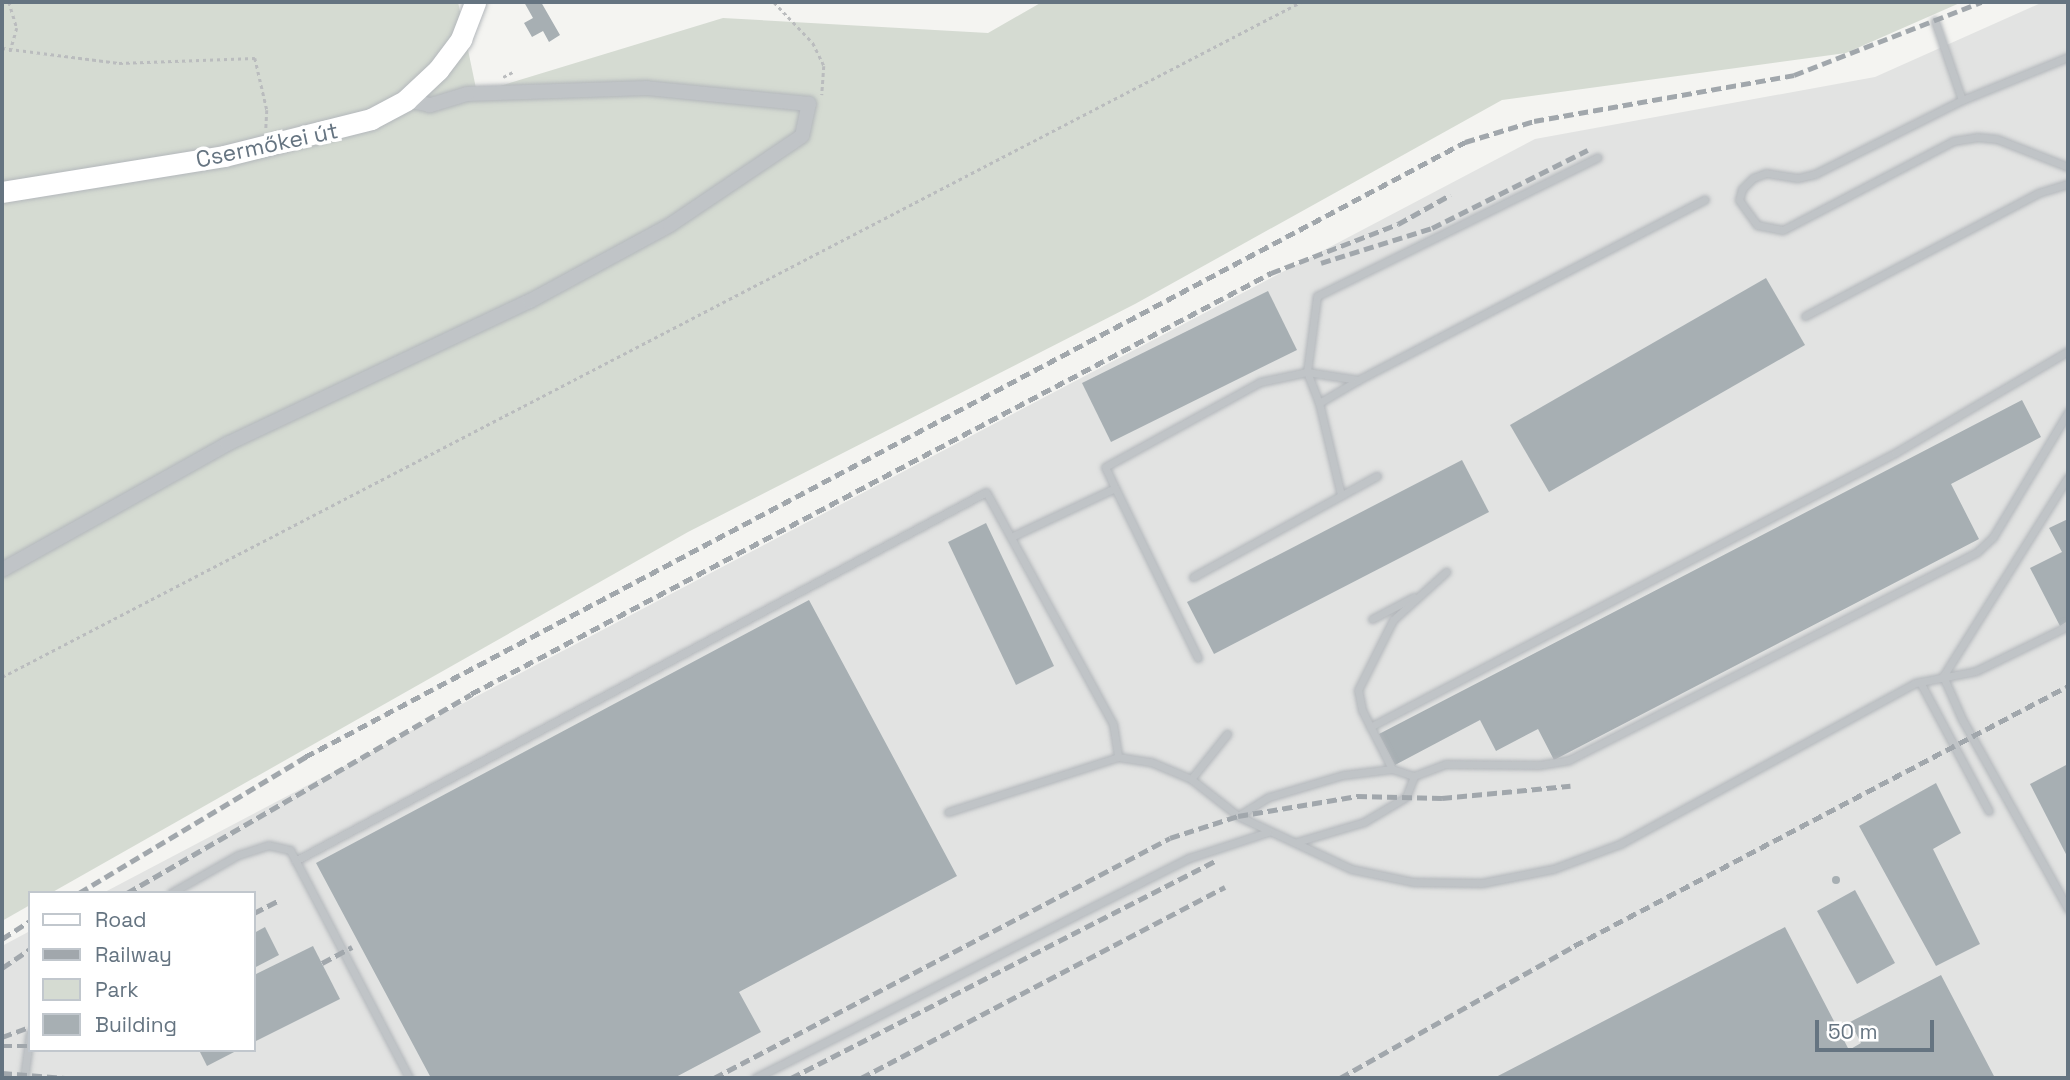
<!DOCTYPE html>
<html>
<head>
<meta charset="utf-8">
<style>
	body { margin:0 }
	#map { position:relative; width:2070px; height:1080px; overflow:hidden; background:#f4f4f1; font-family:"Space Grotesk",sans-serif }
	div>[style] { position:absolute }
	[style*='--x'] { left:calc(var(--x)*1px); top:calc(var(--y)*1px); width:calc(var(--w)*1px); rotate:calc(var(--a)*1deg) }
	.built>* { inset:0; background:#e2e3e2 }
	.green>* { inset:0; background:#d5dbd2 }
	.building>* { inset:0; background:#a7afb3 }
	.round { border-radius:50% }
	.path>* { height:2.5px; margin-top:-1.25px; transform-origin:0; background:repeating-linear-gradient(90deg,#babcbe 0 3.5px,transparent 0 7px) }
	.roads { filter:drop-shadow(0 0 2px #b3b7bb) drop-shadow(0 0 2px #b3b7bb) }
	.service>* { height:7px; margin:-3.5px; padding:0 3.5px; transform-origin:3.5px; border-radius:3.5px; background:#c0c4c7 }
	.minor>* { height:14px; margin:-7px; padding:0 7px; transform-origin:7px; border-radius:7px; background:#c0c4c7 }
	.secondary>* { height:21px; margin:-10.5px; padding:0 10.5px; transform-origin:10.5px; border-radius:10.5px; background:#fff }
	.rail>* { height:4.5px; margin-top:-2.25px; transform-origin:0; background:repeating-linear-gradient(90deg,#a1a7ac 0 10px,transparent 0 15px) }
	span { translate:-50% -50%; white-space:nowrap; text-align:center; line-height:1.15; -webkit-text-stroke:7px #fff; paint-order:stroke }
	.street-label { font-size:23px; color:#657481 }
	.frame { position:absolute; inset:0; border:4px solid #657481; pointer-events:none }
	.legend { position:absolute; left:28px; top:891px; width:228px; height:161px; box-sizing:border-box; background:#fff; border:2px solid #c1c7cd; margin:0; padding:9px 12px; list-style:none; font-size:21px; color:#657481 }
	.legend li { display:flex; align-items:center; gap:14px; height:35px }
	.legend b { width:35px; border:2px solid #c1c7cd }
	.scale { position:absolute; left:1815px; top:1020px; width:119px; height:32px; box-sizing:border-box; border:4px solid #657481; border-top:0; padding-left:9px; font-size:21px; line-height:24px; white-space:nowrap; color:#657481; -webkit-text-stroke:5px #fff; paint-order:stroke }
</style>
</head>
<body>
<div id="map">
	<div class="built">
		<div style="clip-path:polygon(2043px 2px,2068px 2px,2068px 1078px,2px 1078px,2px 946px,30px 931px,30px 1050px,254px 1050px,254px 893px,103px 893px,1535px 139px,1875px 77px)"></div>
	</div>
	<div class="green">
		<div style="clip-path:polygon(2px 2px,458px 2px,477px 93px,723px 18px,988px 33px,1042px 2px,1962px 2px,1846px 53px,1502px 100px,1135px 304px,688px 532px,51px 893px,30px 893px,30px 905px,2px 921px)"></div>
	</div>
	<div class="building">
		<div style="clip-path:polygon(524px 2px,541px 2px,560px 35px,549px 42px,543px 31px,532px 37px,524px 23px,533px 18px)"></div>
		<div style="clip-path:polygon(1766px 278px,1805px 345px,1549px 492px,1510px 425px)"></div>
		<div style="clip-path:polygon(1268px 291px,1297px 350px,1111px 442px,1082px 383px)"></div>
		<div style="clip-path:polygon(2022px 400px,2041px 437px,1951px 484px,1979px 539px,1554px 760px,1538px 729px,1496px 751px,1480px 720px,1395px 765px,1379px 734px)"></div>
		<div style="clip-path:polygon(1462px 460px,1489px 512px,1214px 654px,1187px 602px)"></div>
		<div style="clip-path:polygon(2068px 519px,2068px 621px,2060px 626px,2030px 568px,2062px 552px,2049px 528px)"></div>
		<div style="clip-path:polygon(986px 523px,1054px 666px,1016px 685px,948px 542px)"></div>
		<div style="clip-path:polygon(809px 600px,957px 876px,739px 992px,761px 1032px,674px 1078px,431px 1078px,316px 863px)"></div>
		<div style="clip-path:polygon(2068px 764px,2068px 858px,2030px 784px)"></div>
		<div style="clip-path:polygon(1936px 783px,1961px 833px,1933px 849px,1980px 944px,1936px 966px,1859px 826px)"></div>
		<div class="round" style="left:1832px;top:876px;width:8px;height:8px"></div>
		<div style="clip-path:polygon(1855px 890px,1895px 963px,1857px 984px,1817px 911px)"></div>
		<div style="clip-path:polygon(265px 927px,279px 955px,254px 968px,254px 933px)"></div>
		<div style="clip-path:polygon(1785px 927px,1849px 1050px,1861px 1043px,1850px 1022px,1941px 975px,1995px 1078px,1494px 1078px)"></div>
		<div style="clip-path:polygon(313px 946px,340px 999px,254px 1042px,254px 975px)"></div>
		<div style="clip-path:polygon(199px 1050px,238px 1050px,207px 1066px)"></div>
	</div>
	<div class="path">
		<div style="--x:9;--y:2;--w:27;--a:73"></div>
		<div style="--x:17;--y:28;--w:25;--a:106"></div>
		<div style="--x:774;--y:2;--w:57;--a:46.4"></div>
		<div style="--x:813;--y:43;--w:25;--a:64"></div>
		<div style="--x:824;--y:66;--w:29;--a:94"></div>
		<div style="--x:2;--y:48;--w:118;--a:7.3"></div>
		<div style="--x:119;--y:63;--w:136;--a:-2.1"></div>
		<div style="--x:255;--y:58;--w:53;--a:77"></div>
		<div style="--x:267;--y:110;--w:18;--a:93"></div>
		<div style="--x:503;--y:77;--w:11;--a:-27"></div>
		<div style="--x:2;--y:677;--w:1464;--a:-27.46"></div>
	</div>
	<div class="roads">
		<div class="service">
			<div style="--x:1935;--y:21;--w:83;--a:71.1"></div>
			<div style="--x:2068;--y:57;--w:114;--a:157.9"></div>
			<div style="--x:1962;--y:100;--w:165;--a:153.3"></div>
			<div style="--x:1815;--y:174;--w:18;--a:167"></div>
			<div style="--x:1797;--y:178;--w:31;--a:-171"></div>
			<div style="--x:1766;--y:173;--w:14;--a:159"></div>
			<div style="--x:1753;--y:178;--w:16;--a:135"></div>
			<div style="--x:1742;--y:189;--w:11;--a:105"></div>
			<div style="--x:1739;--y:200;--w:31;--a:54"></div>
			<div style="--x:1757;--y:225;--w:26;--a:11"></div>
			<div style="--x:1783;--y:230;--w:192;--a:-27.6"></div>
			<div style="--x:1953;--y:141;--w:24;--a:-9"></div>
			<div style="--x:1977;--y:137;--w:20;--a:6"></div>
			<div style="--x:1997;--y:139;--w:76;--a:21.5"></div>
			<div style="--x:1805;--y:316;--w:263;--a:-27.8"></div>
			<div style="--x:2038;--y:193;--w:31;--a:-17"></div>
			<div style="--x:1319;--y:403;--w:33;--a:-111"></div>
			<div style="--x:1307;--y:372;--w:77;--a:-82.5"></div>
			<div style="--x:1317;--y:296;--w:313;--a:-26.3"></div>
			<div style="--x:2068;--y:477;--w:235;--a:122.1"></div>
			<div style="--x:1943;--y:676;--w:47;--a:66.2"></div>
			<div style="--x:1962;--y:719;--w:218;--a:60.8"></div>
			<div style="--x:1115;--y:488;--w:189;--a:64"></div>
			<div style="--x:1341;--y:495;--w:95;--a:-103.4"></div>
			<div style="--x:1319;--y:403;--w:45;--a:-30.5"></div>
			<div style="--x:1011;--y:537;--w:115;--a:-25.2"></div>
			<div style="--x:1115;--y:488;--w:23;--a:-115"></div>
			<div style="--x:1105;--y:467;--w:177;--a:-28.7"></div>
			<div style="--x:1260;--y:382;--w:48;--a:-12"></div>
			<div style="--x:1307;--y:372;--w:52;--a:8.9"></div>
			<div style="--x:1358;--y:380;--w:391;--a:-27.5"></div>
			<div style="--x:1193;--y:577;--w:210;--a:-28.8"></div>
			<div style="--x:1372;--y:619;--w:47;--a:-27.6"></div>
			<div style="--x:1920;--y:682;--w:146;--a:61.9"></div>
			<div style="--x:1370;--y:727;--w:592;--a:-27.56"></div>
			<div style="--x:1895;--y:453;--w:201;--a:-30.5"></div>
			<div style="--x:1392;--y:769;--w:66;--a:-117"></div>
			<div style="--x:1362;--y:710;--w:20;--a:-101"></div>
			<div style="--x:1358;--y:690;--w:78;--a:-63.4"></div>
			<div style="--x:1393;--y:620;--w:72;--a:-42.2"></div>
			<div style="--x:1191;--y:779;--w:58;--a:-51.3"></div>
			<div style="--x:948;--y:812;--w:179;--a:-17.9"></div>
			<div style="--x:1118;--y:757;--w:33;--a:9"></div>
			<div style="--x:1151;--y:762;--w:43;--a:23"></div>
			<div style="--x:1191;--y:779;--w:60;--a:38.2"></div>
			<div style="--x:1238;--y:816;--w:125;--a:25.1"></div>
			<div style="--x:1351;--y:869;--w:63;--a:11.8"></div>
			<div style="--x:1413;--y:882;--w:69;--a:0.8"></div>
			<div style="--x:1482;--y:883;--w:72;--a:-11.2"></div>
			<div style="--x:1553;--y:869;--w:72;--a:-20.5"></div>
			<div style="--x:1620;--y:844;--w:336;--a:-28.6"></div>
			<div style="--x:1915;--y:683;--w:62;--a:-11.1"></div>
			<div style="--x:1976;--y:671;--w:102;--a:-26.1"></div>
			<div style="--x:1238;--y:816;--w:36;--a:-32"></div>
			<div style="--x:1269;--y:797;--w:77;--a:-16.6"></div>
			<div style="--x:1343;--y:775;--w:49;--a:-7"></div>
			<div style="--x:1392;--y:769;--w:23;--a:18"></div>
			<div style="--x:1297;--y:842;--w:70;--a:-16.6"></div>
			<div style="--x:1364;--y:822;--w:49;--a:-30.8"></div>
			<div style="--x:1406;--y:797;--w:22;--a:-69"></div>
			<div style="--x:1414;--y:776;--w:33;--a:-21"></div>
			<div style="--x:1445;--y:764;--w:94;--a:0.6"></div>
			<div style="--x:1539;--y:765;--w:30;--a:-9"></div>
			<div style="--x:1569;--y:760;--w:458;--a:-27"></div>
			<div style="--x:1977;--y:552;--w:22;--a:-43"></div>
			<div style="--x:1993;--y:537;--w:146;--a:-59"></div>
			<div style="--x:295;--y:861;--w:783;--a:-28.1"></div>
			<div style="--x:986;--y:492;--w:264;--a:61.3"></div>
			<div style="--x:1113;--y:724;--w:33;--a:81"></div>
			<div style="--x:171;--y:893;--w:77;--a:-29.6"></div>
			<div style="--x:238;--y:855;--w:32;--a:-18"></div>
			<div style="--x:268;--y:845;--w:23;--a:13"></div>
			<div style="--x:290;--y:850;--w:257;--a:62.4"></div>
			<div style="--x:24;--y:1078;--w:45;--a:-82.4"></div>
			<div style="--x:755;--y:1078;--w:487;--a:-26.9"></div>
			<div style="--x:1189;--y:858;--w:83;--a:-18.2"></div>
		</div>
		<div class="minor">
			<div style="--x:2;--y:570;--w:258;--a:-29.2"></div>
			<div style="--x:227;--y:444;--w:335;--a:-25.3"></div>
			<div style="--x:530;--y:301;--w:159;--a:-28.5"></div>
			<div style="--x:670;--y:225;--w:159;--a:-34"></div>
			<div style="--x:802;--y:136;--w:33;--a:-78"></div>
			<div style="--x:809;--y:104;--w:163;--a:-174.4"></div>
			<div style="--x:647;--y:88;--w:180;--a:178.1"></div>
			<div style="--x:467;--y:94;--w:39;--a:163"></div>
			<div style="--x:430;--y:105;--w:25;--a:-168"></div>
		</div>
		<div class="secondary">
			<div style="--x:2;--y:192;--w:225;--a:-9.2"></div>
			<div style="--x:224;--y:156;--w:152;--a:-14.1"></div>
			<div style="--x:371;--y:119;--w:40;--a:-28"></div>
			<div style="--x:406;--y:100;--w:44;--a:-43.2"></div>
			<div style="--x:438;--y:70;--w:39;--a:-53"></div>
			<div style="--x:461;--y:39;--w:40;--a:-69"></div>
		</div>
	</div>
	<div class="rail">
		<div style="--x:1321;--y:263;--w:116;--a:-17.5"></div>
		<div style="--x:1432;--y:228;--w:174;--a:-26.6"></div>
		<div style="--x:79;--y:893;--w:264;--a:-31"></div>
		<div style="--x:305;--y:757;--w:1313;--a:-27.93"></div>
		<div style="--x:1465;--y:142;--w:72;--a:-16.9"></div>
		<div style="--x:1534;--y:121;--w:264;--a:-10"></div>
		<div style="--x:1794;--y:75;--w:201;--a:-21.3"></div>
		<div style="--x:127;--y:893;--w:397;--a:-30"></div>
		<div style="--x:471;--y:694;--w:904;--a:-27.76"></div>
		<div style="--x:1271;--y:273;--w:136;--a:-21.1"></div>
		<div style="--x:1398;--y:224;--w:60;--a:-29.1"></div>
		<div style="--x:254;--y:913;--w:28;--a:-27"></div>
		<div style="--x:2;--y:939;--w:33;--a:-33"></div>
		<div style="--x:322;--y:963;--w:34;--a:-28"></div>
		<div style="--x:2;--y:968;--w:34;--a:-34"></div>
		<div style="--x:2;--y:1037;--w:30;--a:-20"></div>
		<div style="--x:2;--y:1046;--w:28;--a:0"></div>
		<div style="--x:2;--y:1073;--w:63;--a:4.5"></div>
		<div style="--x:714;--y:1078;--w:515;--a:-27.76"></div>
		<div style="--x:1170;--y:838;--w:71;--a:-17.9"></div>
		<div style="--x:1238;--y:816;--w:121;--a:-9.5"></div>
		<div style="--x:1357;--y:796;--w:85;--a:1.3"></div>
		<div style="--x:1442;--y:798;--w:129;--a:-5.4"></div>
		<div style="--x:791;--y:1078;--w:479;--a:-27.1"></div>
		<div style="--x:861;--y:1078;--w:411;--a:-27.7"></div>
		<div style="--x:1340;--y:1078;--w:269;--a:-29.4"></div>
		<div style="--x:1574;--y:946;--w:558;--a:-27.76"></div>
	</div>
	<div class="street-label">
		<span style="left:267px;top:145px;rotate:-12deg">Csermőkei út</span>
	</div>
	<div class="frame"></div>
	<ul class="legend">
	<li><b style="height:9px;background:#fff"></b>Road</li>
	<li><b style="height:9px;background:#a1a7ac"></b>Railway</li>
	<li><b style="height:19px;background:#d5dbd2"></b>Park</li>
	<li><b style="height:19px;background:#a7afb3"></b>Building</li>
	</ul>
	<div class="scale">50 m</div>
</div>
</body>
</html>
